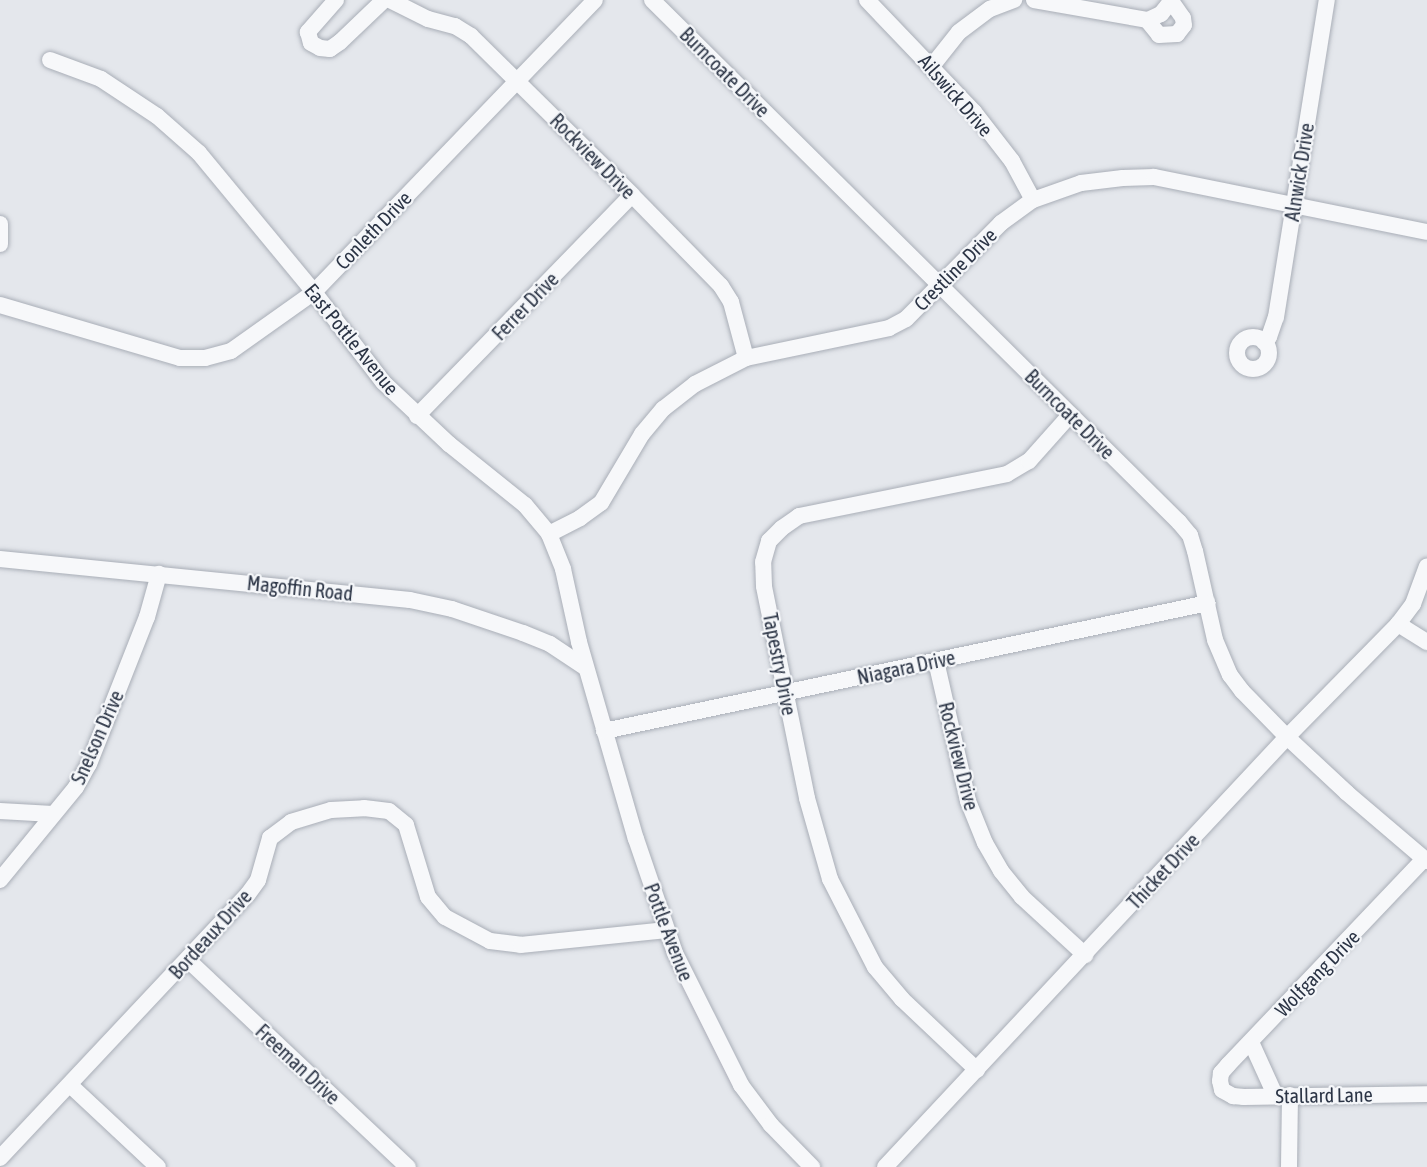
<!DOCTYPE html>
<html>
<head>
<meta charset="utf-8">
<style>
	body { margin:0 }
	#map { position:relative; width:1427px; height:1167px; overflow:hidden; background:#e4e7ec; font-family:"Asap Condensed",sans-serif }
	div>[style] { position:absolute }
	[style*='--x'] { left:calc(var(--x)*1px); top:calc(var(--y)*1px); width:calc(var(--w)*1px); rotate:calc(var(--a)*1deg) }
	.roads { filter:drop-shadow(0 0 2px #a9aeb7) drop-shadow(0 0 2px #a9aeb7) }
	.minor>* { height:16px; margin:-8px; padding:0 8px; transform-origin:8px; border-radius:8px; background:#f7f8fa }
	.minor>.ring { margin:-8px; padding:0; box-sizing:content-box; background:none; border:16px solid #f7f8fa; border-radius:50% }
	span { translate:-50% -50%; white-space:nowrap; text-align:center; line-height:1.15; -webkit-text-stroke:4.5px #f4f6f9; paint-order:stroke }
	.street-label { font-size:20px; color:#2b3445 }
</style>
</head>
<body>
<div id="map">
	<div class="roads">
		<div class="minor">
			<div style="--x:336;--y:0;--w:43;--a:131.2"></div>
			<div style="--x:308;--y:32;--w:11;--a:75"></div>
			<div style="--x:311;--y:43;--w:10;--a:29"></div>
			<div style="--x:320;--y:48;--w:10;--a:6"></div>
			<div style="--x:330;--y:49;--w:12;--a:-35"></div>
			<div style="--x:340;--y:42;--w:61;--a:-43.7"></div>
			<div style="--x:390;--y:0;--w:42;--a:26.6"></div>
			<div style="--x:428;--y:19;--w:28;--a:15"></div>
			<div style="--x:455;--y:26;--w:19;--a:32"></div>
			<div style="--x:471;--y:36;--w:226;--a:44.6"></div>
			<div style="--x:632;--y:195;--w:127;--a:45.6"></div>
			<div style="--x:721;--y:286;--w:19;--a:58"></div>
			<div style="--x:731;--y:302;--w:58;--a:75"></div>
			<div style="--x:652;--y:0;--w:742;--a:44.73"></div>
			<div style="--x:1179;--y:522;--w:17;--a:50"></div>
			<div style="--x:1190;--y:535;--w:17;--a:73"></div>
			<div style="--x:1195;--y:551;--w:91;--a:77.3"></div>
			<div style="--x:1215;--y:640;--w:38;--a:67"></div>
			<div style="--x:1230;--y:675;--w:20;--a:53"></div>
			<div style="--x:1242;--y:691;--w:64;--a:45.6"></div>
			<div style="--x:1287;--y:737;--w:82;--a:43"></div>
			<div style="--x:1347;--y:793;--w:105;--a:40.4"></div>
			<div style="--x:867;--y:0;--w:155;--a:46.3"></div>
			<div style="--x:974;--y:112;--w:62;--a:52.2"></div>
			<div style="--x:1012;--y:161;--w:44;--a:61.7"></div>
			<div style="--x:1034;--y:0;--w:116;--a:10"></div>
			<div style="--x:1148;--y:20;--w:14;--a:-25"></div>
			<div style="--x:1161;--y:14;--w:18;--a:-52"></div>
			<div style="--x:1147;--y:20;--w:19;--a:51"></div>
			<div style="--x:1159;--y:35;--w:18;--a:-3"></div>
			<div style="--x:1177;--y:34;--w:11;--a:-52"></div>
			<div style="--x:1184;--y:25;--w:7;--a:-98"></div>
			<div style="--x:1183;--y:18;--w:21;--a:-125"></div>
			<div style="--x:50;--y:60;--w:54;--a:20.4"></div>
			<div style="--x:101;--y:79;--w:67;--a:33.5"></div>
			<div style="--x:157;--y:116;--w:56;--a:41.4"></div>
			<div style="--x:199;--y:153;--w:180;--a:50.4"></div>
			<div style="--x:314;--y:292;--w:113;--a:52.5"></div>
			<div style="--x:383;--y:382;--w:91;--a:43.2"></div>
			<div style="--x:449;--y:444;--w:97;--a:38.8"></div>
			<div style="--x:525;--y:505;--w:38;--a:50"></div>
			<div style="--x:549;--y:534;--w:38;--a:68"></div>
			<div style="--x:563;--y:569;--w:75;--a:77.6"></div>
			<div style="--x:579;--y:642;--w:205;--a:73.9"></div>
			<div style="--x:636;--y:839;--w:120;--a:71.1"></div>
			<div style="--x:675;--y:953;--w:148;--a:63.4"></div>
			<div style="--x:741;--y:1085;--w:50;--a:53.1"></div>
			<div style="--x:771;--y:1125;--w:59;--a:45.7"></div>
			<div style="--x:932;--y:66;--w:43;--a:-51.5"></div>
			<div style="--x:959;--y:32;--w:39;--a:-37"></div>
			<div style="--x:990;--y:9;--w:26;--a:-21"></div>
			<div style="--x:0;--y:224;--w:20;--a:90"></div>
			<div style="--x:0;--y:305;--w:188;--a:16.4"></div>
			<div style="--x:180;--y:358;--w:25;--a:0"></div>
			<div style="--x:205;--y:358;--w:27;--a:-15"></div>
			<div style="--x:231;--y:351;--w:102;--a:-35.4"></div>
			<div style="--x:314;--y:292;--w:405;--a:-46.1"></div>
			<div class="ring" style="left:1237px;top:337px;width:16px;height:16px"></div>
			<div style="--x:1264;--y:342;--w:7;--a:-45"></div>
			<div style="--x:1269;--y:337;--w:21;--a:-71"></div>
			<div style="--x:1276;--y:317;--w:321;--a:-80.9"></div>
			<div style="--x:417;--y:416;--w:308;--a:-45.8"></div>
			<div style="--x:549;--y:534;--w:35;--a:-27"></div>
			<div style="--x:580;--y:518;--w:26;--a:-36"></div>
			<div style="--x:601;--y:503;--w:80;--a:-59.3"></div>
			<div style="--x:642;--y:434;--w:33;--a:-50"></div>
			<div style="--x:663;--y:409;--w:41;--a:-38"></div>
			<div style="--x:695;--y:384;--w:57;--a:-27"></div>
			<div style="--x:746;--y:358;--w:146;--a:-11.8"></div>
			<div style="--x:889;--y:328;--w:19;--a:-28"></div>
			<div style="--x:906;--y:319;--w:135;--a:-45.3"></div>
			<div style="--x:1001;--y:223;--w:39;--a:-36"></div>
			<div style="--x:1033;--y:200;--w:51;--a:-19.5"></div>
			<div style="--x:1081;--y:183;--w:42;--a:-6.8"></div>
			<div style="--x:1123;--y:178;--w:31;--a:-2"></div>
			<div style="--x:1154;--y:177;--w:278;--a:11.4"></div>
			<div style="--x:0;--y:559;--w:412;--a:5.7"></div>
			<div style="--x:410;--y:600;--w:43;--a:12.1"></div>
			<div style="--x:452;--y:609;--w:75;--a:18.7"></div>
			<div style="--x:523;--y:633;--w:29;--a:22"></div>
			<div style="--x:550;--y:644;--w:43;--a:33.7"></div>
			<div style="--x:1398;--y:624;--w:34;--a:32"></div>
			<div style="--x:936;--y:661;--w:144;--a:77.1"></div>
			<div style="--x:968;--y:801;--w:45;--a:68"></div>
			<div style="--x:985;--y:843;--w:32;--a:60"></div>
			<div style="--x:1001;--y:871;--w:33;--a:51"></div>
			<div style="--x:1022;--y:897;--w:86;--a:42.6"></div>
			<div style="--x:604;--y:731;--w:617;--a:-11.97"></div>
			<div style="--x:0;--y:811;--w:53;--a:3.2"></div>
			<div style="--x:1424;--y:859;--w:284;--a:133.6"></div>
			<div style="--x:1228;--y:1065;--w:11;--a:131"></div>
			<div style="--x:1221;--y:1073;--w:8;--a:97"></div>
			<div style="--x:1220;--y:1081;--w:9;--a:77"></div>
			<div style="--x:1222;--y:1090;--w:13;--a:29"></div>
			<div style="--x:1233;--y:1096;--w:11;--a:5"></div>
			<div style="--x:1244;--y:1097;--w:183;--a:-0.9"></div>
			<div style="--x:0;--y:880;--w:120;--a:-50.7"></div>
			<div style="--x:76;--y:787;--w:26;--a:-61"></div>
			<div style="--x:89;--y:764;--w:158;--a:-68.5"></div>
			<div style="--x:147;--y:617;--w:45;--a:-74.4"></div>
			<div style="--x:188;--y:960;--w:302;--a:43.3"></div>
			<div style="--x:1251;--y:1042;--w:58;--a:65.6"></div>
			<div style="--x:977;--y:1070;--w:103;--a:-136.6"></div>
			<div style="--x:902;--y:999;--w:42;--a:-130.2"></div>
			<div style="--x:875;--y:967;--w:99;--a:-117.1"></div>
			<div style="--x:830;--y:879;--w:84;--a:-105.9"></div>
			<div style="--x:807;--y:798;--w:216;--a:-101.5"></div>
			<div style="--x:764;--y:586;--w:24;--a:-92"></div>
			<div style="--x:763;--y:562;--w:22;--a:-74"></div>
			<div style="--x:769;--y:541;--w:18;--a:-45"></div>
			<div style="--x:782;--y:528;--w:21;--a:-35"></div>
			<div style="--x:799;--y:516;--w:212;--a:-11.4"></div>
			<div style="--x:1007;--y:474;--w:26;--a:-31"></div>
			<div style="--x:1029;--y:461;--w:62;--a:-48.3"></div>
			<div style="--x:70;--y:1085;--w:120;--a:43"></div>
			<div style="--x:0;--y:1158;--w:362;--a:-46.8"></div>
			<div style="--x:248;--y:894;--w:17;--a:-54"></div>
			<div style="--x:258;--y:880;--w:44;--a:-74.1"></div>
			<div style="--x:270;--y:838;--w:26;--a:-37"></div>
			<div style="--x:291;--y:822;--w:42;--a:-16.7"></div>
			<div style="--x:331;--y:810;--w:33;--a:-3"></div>
			<div style="--x:364;--y:808;--w:25;--a:7"></div>
			<div style="--x:389;--y:811;--w:22;--a:39"></div>
			<div style="--x:406;--y:825;--w:75;--a:73"></div>
			<div style="--x:428;--y:897;--w:26;--a:50"></div>
			<div style="--x:445;--y:917;--w:51;--a:28.1"></div>
			<div style="--x:490;--y:941;--w:31;--a:7"></div>
			<div style="--x:521;--y:945;--w:146;--a:-5.9"></div>
			<div style="--x:885;--y:1167;--w:589;--a:-46.93"></div>
			<div style="--x:1287;--y:737;--w:158;--a:-45.5"></div>
			<div style="--x:1398;--y:624;--w:25;--a:-53"></div>
			<div style="--x:1413;--y:604;--w:40;--a:-69.8"></div>
			<div style="--x:1289;--y:1167;--w:72;--a:-89.2"></div>
		</div>
	</div>
	<div class="street-label">
		<span style="left:725px;top:72px;rotate:45deg">Burncoate Drive</span>
		<span style="left:956px;top:95px;rotate:49deg">Ailswick Drive</span>
		<span style="left:593px;top:156px;rotate:45deg">Rockview Drive</span>
		<span style="left:1299px;top:172px;rotate:-81deg">Alnwick Drive</span>
		<span style="left:373px;top:230px;rotate:-46deg">Conleth Drive</span>
		<span style="left:955px;top:269px;rotate:-45deg">Crestline Drive</span>
		<span style="left:525px;top:306px;rotate:-46deg">Ferrer Drive</span>
		<span style="left:352px;top:339px;rotate:51deg">East Pottle Avenue</span>
		<span style="left:1070px;top:414px;rotate:45deg">Burncoate Drive</span>
		<span style="left:300px;top:588px;rotate:6deg">Magoffin Road</span>
		<span style="left:780px;top:664px;rotate:79deg">Tapestry Drive</span>
		<span style="left:906px;top:667px;rotate:-12deg">Niagara Drive</span>
		<span style="left:97px;top:737px;rotate:-66deg">Snelson Drive</span>
		<span style="left:959px;top:756px;rotate:76deg">Rockview Drive</span>
		<span style="left:1163px;top:871px;rotate:-47deg">Thicket Drive</span>
		<span style="left:669px;top:932px;rotate:69deg">Pottle Avenue</span>
		<span style="left:210px;top:934px;rotate:-48deg">Bordeaux Drive</span>
		<span style="left:1317px;top:973px;rotate:-46deg">Wolfgang Drive</span>
		<span style="left:298px;top:1064px;rotate:43deg">Freeman Drive</span>
		<span style="left:1324px;top:1095px;rotate:-1deg">Stallard Lane</span>
	</div>
</div>
</body>
</html>
